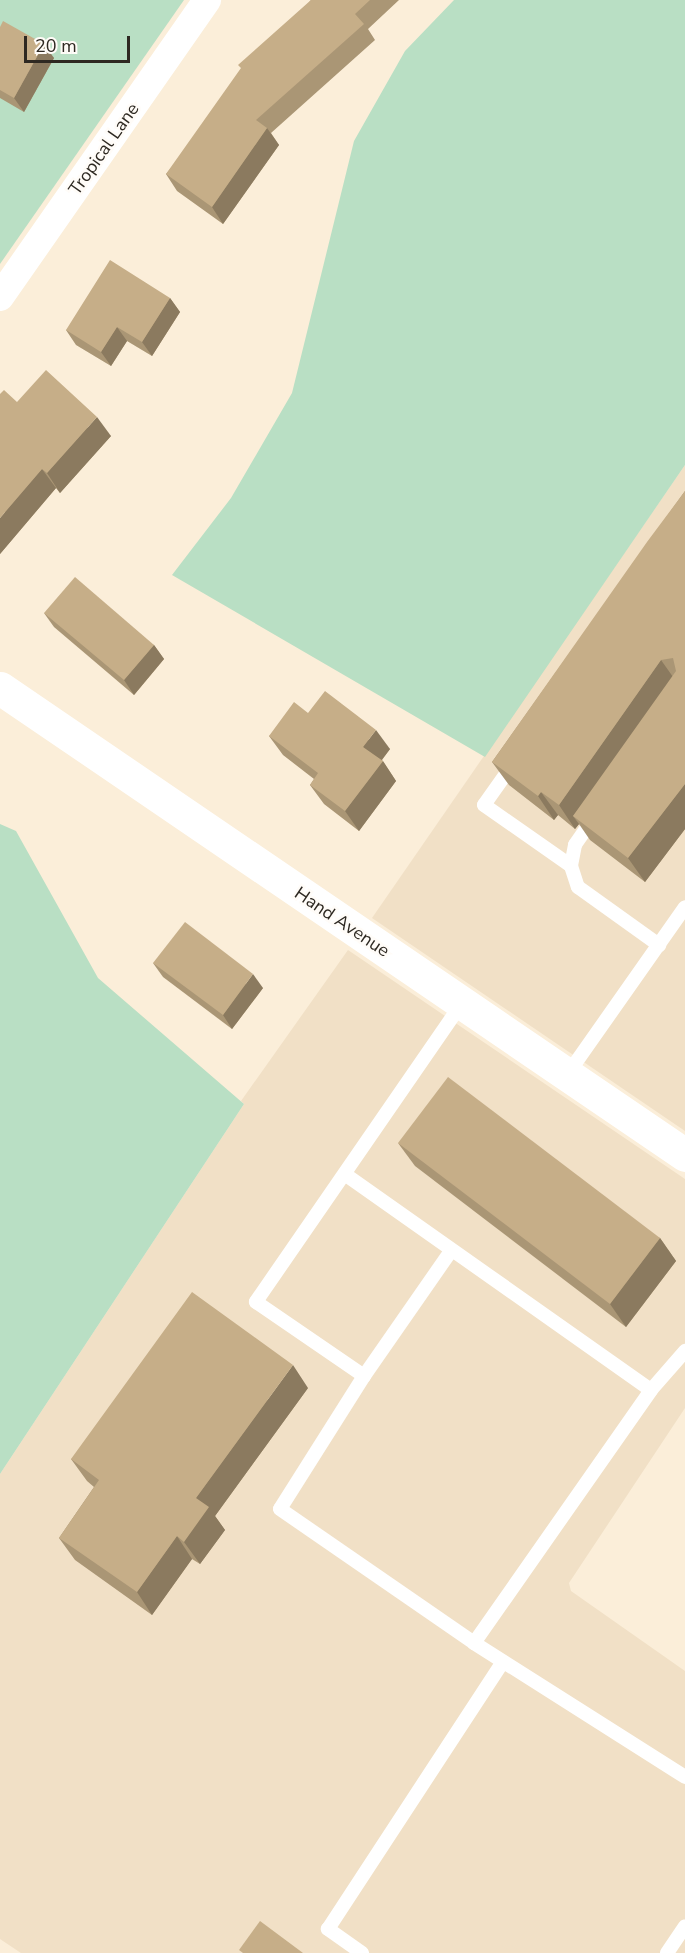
<!DOCTYPE html>
<html>
<head>
<meta charset="utf-8">
<style>
	body { margin:0 }
	#map { position:relative; width:685px; height:1953px; overflow:hidden; background:#fbeed9; font-family:"Nunito Sans",sans-serif }
	div>[style] { position:absolute }
	[style*='--x'] { left:calc(var(--x)*1px); top:calc(var(--y)*1px); width:calc(var(--w)*1px); rotate:calc(var(--a)*1deg) }
	.built>* { inset:0; background:#f1e0c6 }
	.green>* { inset:0; background:#b9dfc4 }
	.service>* { height:14px; margin:-7px; padding:0 7px; transform-origin:7px; border-radius:7px; background:#fff }
	.minor>* { height:28px; margin:-14px; padding:0 14px; transform-origin:14px; border-radius:14px; background:#fff }
	.tertiary>* { height:33px; margin:-16.5px; padding:0 16.5px; transform-origin:16.5px; border-radius:16.5px; background:#fff }
	.wall>* { inset:0; background:#aa9675 }
	.shaded-wall>* { inset:0; background:#8b7a5f }
	.building>* { inset:0; background:#c6ae88 }
	span { translate:-50% -50%; white-space:nowrap; text-align:center; line-height:1.15; -webkit-text-stroke:5px #fffcf8; paint-order:stroke }
	.street-label { font-size:18px; color:#2e2922 }
	.scale { position:absolute; left:24px; top:36px; width:106px; height:27px; box-sizing:border-box; border:3px solid #2e2922; border-top:0; padding-left:8px; font-size:18px; line-height:21px; white-space:nowrap; color:#2e2922; -webkit-text-stroke:4px #fffcf8; paint-order:stroke }
</style>
</head>
<body>
<div id="map">
	<div class="built">
		<div style="clip-path:polygon(685px 465px,685px 1131px,372px 918px)"></div>
		<div style="clip-path:polygon(348px 950px,685px 1179px,685px 1408px,569px 1583px,571px 1591px,685px 1671px,685px 1953px,21px 1953px,0 1939px,0 1474px,244px 1104px,241px 1101px)"></div>
	</div>
	<div class="green">
		<div style="clip-path:polygon(0 0,184px 0,0 264px)"></div>
		<div style="clip-path:polygon(454px 0,685px 0,685px 465px,485px 757px,172px 575px,231px 498px,292px 393px,354px 141px,405px 51px)"></div>
		<div style="clip-path:polygon(0 824px,16px 831px,98px 978px,244px 1104px,0 1474px)"></div>
	</div>
	<div class="service">
		<div style="--x:513;--y:764;--w:50;--a:125.3"></div>
		<div style="--x:484;--y:805;--w:106;--a:35"></div>
		<div style="--x:595;--y:816;--w:35;--a:125"></div>
		<div style="--x:575;--y:845;--w:21;--a:101"></div>
		<div style="--x:571;--y:866;--w:22;--a:72"></div>
		<div style="--x:578;--y:887;--w:100;--a:35.6"></div>
		<div style="--x:462;--y:1003;--w:363;--a:124.6"></div>
		<div style="--x:256;--y:1302;--w:131;--a:34.4"></div>
		<div style="--x:364;--y:1376;--w:157;--a:122.3"></div>
		<div style="--x:280;--y:1509;--w:236;--a:34.6"></div>
		<div style="--x:474;--y:1643;--w:250;--a:32.4"></div>
		<div style="--x:567;--y:1075;--w:205;--a:-54.9"></div>
		<div style="--x:346;--y:1175;--w:373;--a:35.2"></div>
		<div style="--x:364;--y:1376;--w:152;--a:-55.2"></div>
		<div style="--x:474;--y:1643;--w:309;--a:-55"></div>
		<div style="--x:651;--y:1390;--w:52;--a:-48.9"></div>
		<div style="--x:362;--y:1953;--w:42;--a:-144.8"></div>
		<div style="--x:328;--y:1929;--w:319;--a:-56.8"></div>
		<div style="--x:667;--y:1953;--w:32;--a:-56"></div>
	</div>
	<div class="minor">
		<div style="--x:0;--y:297;--w:362;--a:-55.1"></div>
	</div>
	<div class="tertiary">
		<div style="--x:0;--y:688;--w:829;--a:34.28"></div>
	</div>
	<div class="wall">
		<div style="clip-path:polygon(311px 0,399px 0,368px 29px,375px 40px,271px 133px,279px 145px,223px 224px,177px 191px,166px 174px)"></div>
		<div style="clip-path:polygon(0 27px,54px 58px,24px 112px,0 98px)"></div>
		<div style="clip-path:polygon(170px 298px,180px 312px,152px 356px,127px 341px,111px 366px,76px 345px,66px 330px)"></div>
		<div style="clip-path:polygon(17px 402px,111px 436px,60px 493px,56px 488px,0 554px)"></div>
		<div style="clip-path:polygon(685px 491px,685px 829px,645px 882px,590px 840px,579px 824px,575px 829px,558px 815px,554px 820px,509px 785px,492px 762px)"></div>
		<div style="clip-path:polygon(44px 613px,154px 645px,164px 659px,134px 695px,54px 627px)"></div>
		<div style="clip-path:polygon(308px 713px,390px 749px,382px 760px,396px 781px,359px 831px,324px 804px,310px 785px,314px 779px,283px 755px,269px 736px)"></div>
		<div style="clip-path:polygon(153px 963px,263px 988px,232px 1029px,163px 977px)"></div>
		<div style="clip-path:polygon(398px 1143px,660px 1238px,676px 1261px,626px 1327px,415px 1166px)"></div>
		<div style="clip-path:polygon(308px 1388px,215px 1516px,225px 1530px,200px 1564px,192px 1559px,152px 1615px,75px 1560px,59px 1538px,94px 1487px,87px 1481px,71px 1459px)"></div>
	</div>
	<div class="shaded-wall">
		<div style="clip-path:polygon(44px 44px,54px 58px,24px 112px,14px 98px)"></div>
		<div style="clip-path:polygon(267px 128px,279px 145px,223px 224px,212px 207px)"></div>
		<div style="clip-path:polygon(170px 298px,180px 312px,152px 356px,142px 342px)"></div>
		<div style="clip-path:polygon(117px 327px,127px 341px,111px 366px,101px 352px)"></div>
		<div style="clip-path:polygon(97px 417px,111px 436px,60px 493px,47px 473px)"></div>
		<div style="clip-path:polygon(42px 469px,56px 488px,0 554px,0 518px)"></div>
		<div style="clip-path:polygon(154px 645px,164px 659px,134px 695px,124px 680px)"></div>
		<div style="clip-path:polygon(661px 660px,678px 684px,573px 816px,579px 824px,575px 829px,559px 805px)"></div>
		<div style="clip-path:polygon(376px 730px,390px 749px,377px 766px,363px 747px)"></div>
		<div style="clip-path:polygon(383px 761px,396px 781px,359px 831px,345px 811px)"></div>
		<div style="clip-path:polygon(685px 784px,685px 829px,645px 882px,628px 858px)"></div>
		<div style="clip-path:polygon(541px 792px,558px 815px,554px 820px,538px 796px)"></div>
		<div style="clip-path:polygon(253px 974px,263px 988px,232px 1029px,223px 1015px)"></div>
		<div style="clip-path:polygon(660px 1238px,676px 1261px,626px 1327px,610px 1304px)"></div>
		<div style="clip-path:polygon(293px 1365px,308px 1388px,215px 1516px,225px 1530px,200px 1564px,184px 1542px,196px 1498px)"></div>
		<div style="clip-path:polygon(177px 1536px,192px 1559px,152px 1615px,137px 1592px)"></div>
	</div>
	<div class="building">
		<div style="clip-path:polygon(311px 0,370px 0,355px 14px,364px 24px,256px 120px,267px 128px,212px 207px,166px 174px,241px 68px,238px 65px)"></div>
		<div style="clip-path:polygon(3px 21px,44px 44px,14px 98px,0 90px,0 27px)"></div>
		<div style="clip-path:polygon(110px 260px,170px 298px,142px 342px,117px 327px,101px 352px,66px 330px)"></div>
		<div style="clip-path:polygon(46px 370px,97px 417px,47px 473px,42px 469px,0 518px,0 394px,4px 390px,17px 402px)"></div>
		<div style="clip-path:polygon(685px 491px,685px 784px,628px 858px,573px 816px,676px 671px,673px 658px,661px 660px,559px 805px,541px 792px,538px 796px,492px 762px,647px 542px)"></div>
		<div style="clip-path:polygon(75px 577px,154px 645px,124px 680px,44px 613px)"></div>
		<div style="clip-path:polygon(325px 691px,376px 730px,363px 747px,383px 761px,345px 811px,310px 785px,318px 773px,269px 736px,294px 702px,308px 713px)"></div>
		<div style="clip-path:polygon(185px 922px,253px 974px,223px 1015px,153px 963px)"></div>
		<div style="clip-path:polygon(448px 1077px,660px 1238px,610px 1304px,398px 1143px)"></div>
		<div style="clip-path:polygon(192px 1292px,293px 1365px,196px 1498px,209px 1507px,184px 1542px,177px 1536px,137px 1592px,59px 1538px,99px 1480px,71px 1459px)"></div>
		<div style="clip-path:polygon(260px 1921px,303px 1953px,243px 1953px,239px 1950px)"></div>
	</div>
	<div class="street-label">
		<span style="left:104px;top:149px;rotate:-55deg">Tropical Lane</span>
		<span style="left:342px;top:922px;rotate:34deg">Hand Avenue</span>
	</div>
	<div class="scale">20 m</div>
</div>
</body>
</html>
